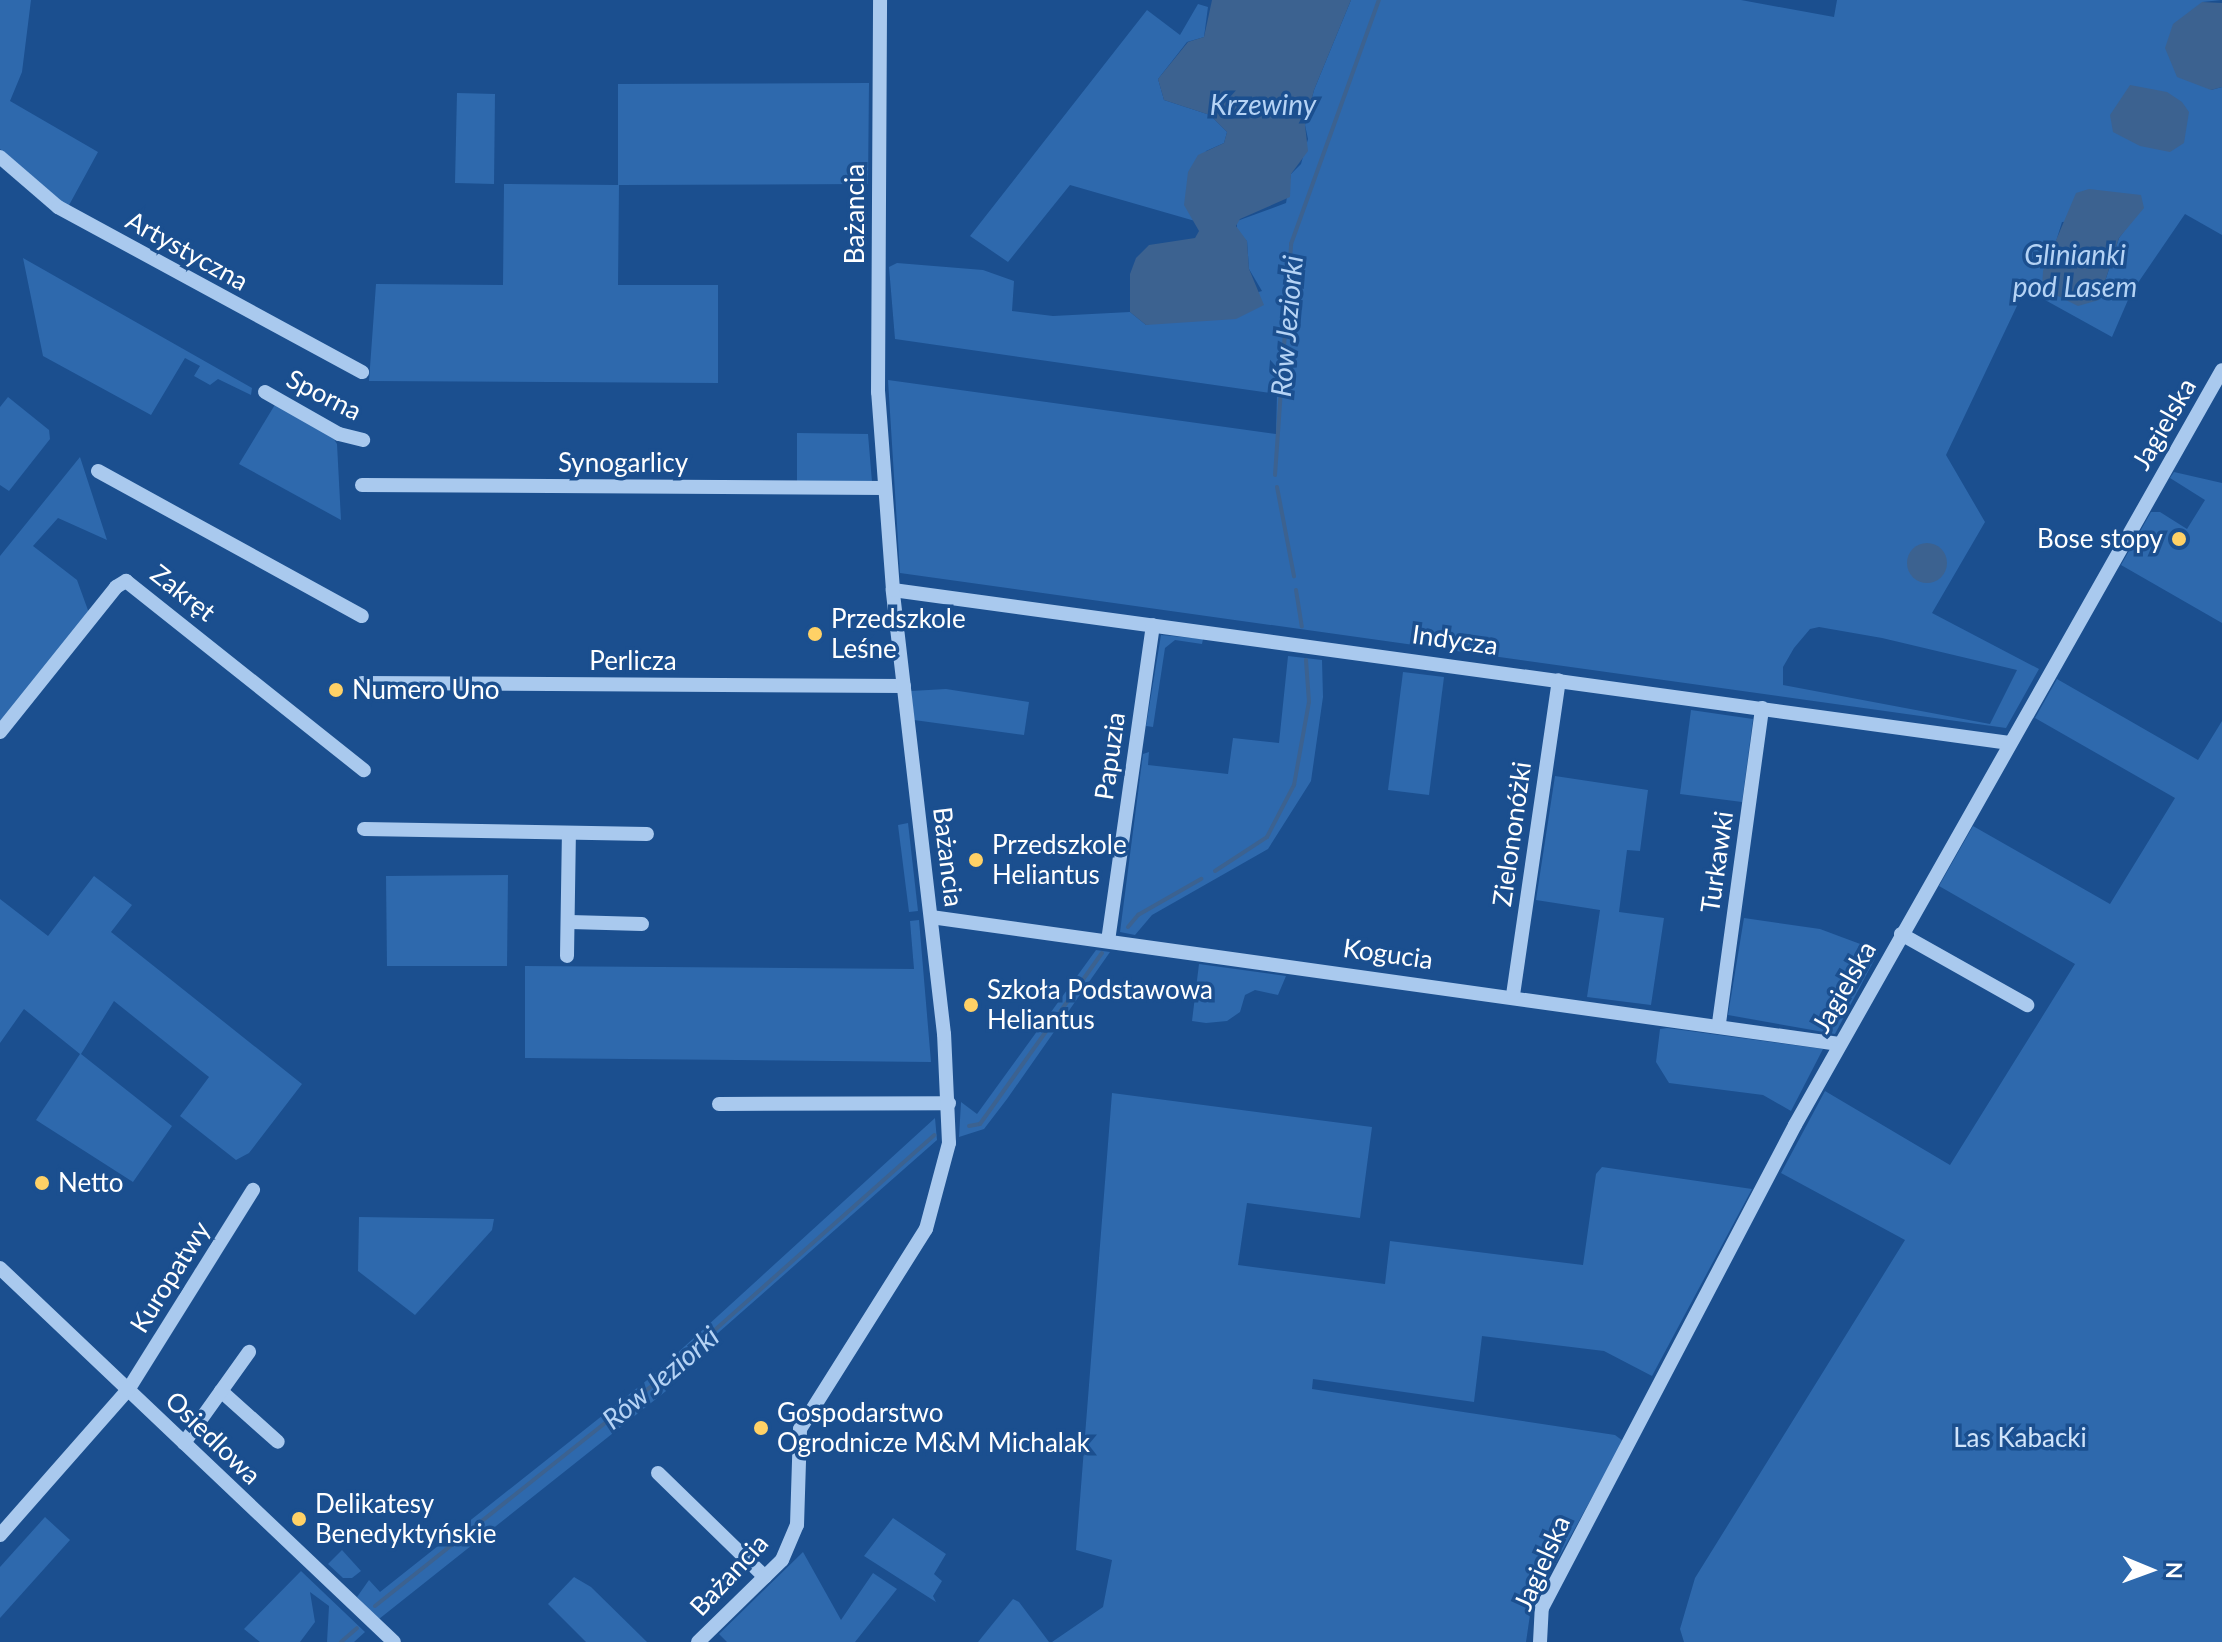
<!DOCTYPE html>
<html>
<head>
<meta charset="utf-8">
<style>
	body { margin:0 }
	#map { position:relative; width:2222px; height:1642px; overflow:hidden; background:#1b4f8f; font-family:Lato,sans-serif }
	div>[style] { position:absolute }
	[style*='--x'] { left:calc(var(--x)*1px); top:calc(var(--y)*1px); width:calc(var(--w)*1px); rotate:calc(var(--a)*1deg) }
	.green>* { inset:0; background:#2e69ad }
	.water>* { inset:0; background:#3c6290 }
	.round { border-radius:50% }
	.stream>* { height:4px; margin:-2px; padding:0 2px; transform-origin:2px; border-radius:2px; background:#3c6290 }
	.minor>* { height:14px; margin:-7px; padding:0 7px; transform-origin:7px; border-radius:7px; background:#a9c9ee }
	.dots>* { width:22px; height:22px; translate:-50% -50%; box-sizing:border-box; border:4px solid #1b4f8f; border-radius:50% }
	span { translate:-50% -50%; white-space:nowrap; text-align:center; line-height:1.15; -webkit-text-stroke:7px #1b4f8f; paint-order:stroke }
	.street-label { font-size:26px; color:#fff }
	.poi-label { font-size:26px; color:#fff }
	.right { translate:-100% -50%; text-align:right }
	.left { translate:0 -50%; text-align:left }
	.park-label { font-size:26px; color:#cfe3fa }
	.water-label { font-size:28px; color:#b5d3f5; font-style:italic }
	.north { position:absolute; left:2110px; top:1530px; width:80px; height:80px; -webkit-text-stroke:6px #1b4f8f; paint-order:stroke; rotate:91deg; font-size:22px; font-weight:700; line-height:32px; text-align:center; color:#fff }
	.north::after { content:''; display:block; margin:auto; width:28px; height:36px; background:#fff; clip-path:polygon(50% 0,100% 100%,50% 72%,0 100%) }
</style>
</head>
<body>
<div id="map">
	<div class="green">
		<div style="clip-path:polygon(0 0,31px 0,22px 72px,10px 101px,98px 152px,68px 207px,0 149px)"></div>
		<div style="clip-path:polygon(evenodd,1351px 0,1741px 0,1834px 17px,1837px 0,2222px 0,2202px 2px,2211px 90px,2222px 87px,2222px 235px,2185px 214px,2131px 293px,2112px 337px,2025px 289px,1946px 455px,1985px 522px,1932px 613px,2039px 669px,2006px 728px,900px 573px,888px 380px,1276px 434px,1277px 394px,895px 339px,889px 267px,897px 263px,983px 270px,1014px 281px,1012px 311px,1053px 316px,1130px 312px,1146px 325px,1262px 291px,1249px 269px,1247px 241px,1237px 234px,1237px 221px,1286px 203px,1291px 174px,1301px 164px,1308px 139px,1305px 125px,1314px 90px,1351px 0,2134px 218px,2119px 238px,2099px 300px,2042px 287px,2062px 222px,2134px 218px,1351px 0,1819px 627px,1882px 638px,2017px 670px,1990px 724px,1783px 685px,1783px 667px,1794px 648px,1810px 629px,1819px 627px)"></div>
		<div style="clip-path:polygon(1198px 4px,1208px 7px,1204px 37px,1187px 42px,1158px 79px,1164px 100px,1210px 115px,1227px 132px,1224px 143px,1206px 151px,1195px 221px,1070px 185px,1008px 262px,970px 236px,1147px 10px,1180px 35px)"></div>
		<div style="clip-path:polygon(869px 83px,868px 184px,619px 185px,618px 285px,718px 285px,718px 383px,369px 381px,376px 284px,503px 285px,504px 184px,618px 185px,618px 84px)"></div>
		<div style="clip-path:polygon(457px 93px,495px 94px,494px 184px,455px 183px)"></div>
		<div style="clip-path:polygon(23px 258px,252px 388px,251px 395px,218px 379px,210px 385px,194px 376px,200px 366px,185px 358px,151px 415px,43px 356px)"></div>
		<div style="clip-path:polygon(8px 397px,49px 430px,50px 439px,9px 491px,0 485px,0 407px)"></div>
		<div style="clip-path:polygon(276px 403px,330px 433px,337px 444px,341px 520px,239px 464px)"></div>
		<div style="clip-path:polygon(797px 433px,868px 434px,872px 482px,797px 482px)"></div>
		<div style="clip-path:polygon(80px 457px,107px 540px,58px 518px,33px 546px,77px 580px,89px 613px,0 724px,0 556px)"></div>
		<div style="clip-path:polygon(2174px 472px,2222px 483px,2222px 623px,2121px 565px,2151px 512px,2160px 512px,2187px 529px,2205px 500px,2170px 478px)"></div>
		<div style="clip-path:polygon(1161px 635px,1203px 639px,1202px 644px,1175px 640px,1165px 648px,1153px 727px,1146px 726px)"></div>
		<div style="clip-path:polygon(1288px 656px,1322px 660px,1323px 697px,1311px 781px,1268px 849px,1152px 915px,1135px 935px,1120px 932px,1143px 754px,1149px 752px,1148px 765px,1228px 774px,1233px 738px,1279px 743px)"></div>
		<div style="clip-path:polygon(1403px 672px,1444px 677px,1429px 795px,1388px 790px)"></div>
		<div style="clip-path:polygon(2057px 679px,2198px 760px,2222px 721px,2222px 1642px,1684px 1642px,1680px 1629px,1695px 1578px,1905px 1240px,1781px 1173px,1825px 1091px,1950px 1165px,2075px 964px,1939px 886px,1973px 826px,2110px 904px,2175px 798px,2035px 718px)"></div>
		<div style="clip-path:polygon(946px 689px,1029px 702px,1024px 735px,914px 720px,911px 691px)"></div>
		<div style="clip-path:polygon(1691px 710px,1753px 719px,1742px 802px,1680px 794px)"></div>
		<div style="clip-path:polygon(1555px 776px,1648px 790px,1640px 851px,1627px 850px,1619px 912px,1664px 918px,1651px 1005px,1587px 997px,1600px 910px,1536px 900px)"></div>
		<div style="clip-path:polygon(908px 823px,918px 911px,909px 912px,898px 825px)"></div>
		<div style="clip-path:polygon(508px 875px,507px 966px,387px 966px,386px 876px)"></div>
		<div style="clip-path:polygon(94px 876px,132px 905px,111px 932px,302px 1084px,249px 1153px,236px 1160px,180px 1116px,209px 1077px,114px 1001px,81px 1054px,172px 1126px,133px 1182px,36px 1120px,80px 1054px,24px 1009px,0 1043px,0 899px,48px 936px)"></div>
		<div style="clip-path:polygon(1744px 918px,1820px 929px,1879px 951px,1835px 1034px,1728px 1015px)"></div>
		<div style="clip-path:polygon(919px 920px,931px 1062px,525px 1058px,525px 966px,914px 969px,910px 921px)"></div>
		<div style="clip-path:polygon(1096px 950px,1110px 952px,1007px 1099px,984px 1129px,959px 1137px,961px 1102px,977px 1114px)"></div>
		<div style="clip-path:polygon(1199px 964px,1286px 976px,1278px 995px,1255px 990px,1245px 995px,1240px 1012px,1227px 1021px,1206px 1023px,1192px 1021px)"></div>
		<div style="clip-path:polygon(1667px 1028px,1823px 1049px,1791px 1111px,1763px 1095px,1669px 1083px,1656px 1062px,1660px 1029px)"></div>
		<div style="clip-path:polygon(1112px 1093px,1372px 1127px,1360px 1218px,1247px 1203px,1238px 1265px,1385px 1284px,1390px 1241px,1583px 1265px,1596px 1174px,1602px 1167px,1752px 1189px,1652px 1376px,1604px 1351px,1482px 1336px,1474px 1402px,1313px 1379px,1312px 1389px,1615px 1435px,1623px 1441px,1531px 1608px,1526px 1642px,1052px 1642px,1103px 1607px,1112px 1560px,1076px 1550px)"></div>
		<div style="clip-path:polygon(935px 1118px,937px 1140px,660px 1384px,666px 1391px,379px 1619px,357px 1597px,369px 1580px,380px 1592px,651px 1377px)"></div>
		<div style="clip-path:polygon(359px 1217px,494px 1219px,492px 1230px,415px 1315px,358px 1271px)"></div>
		<div style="clip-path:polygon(45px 1517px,70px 1540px,0 1618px,0 1567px)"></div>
		<div style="clip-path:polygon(893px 1518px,946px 1554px,934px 1574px,942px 1581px,933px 1596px,936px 1602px,864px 1556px)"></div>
		<div style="clip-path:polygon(342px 1550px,361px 1571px,352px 1578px,343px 1578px,328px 1564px)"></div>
		<div style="clip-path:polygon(803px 1552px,841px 1620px,873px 1573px,897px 1589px,855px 1642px,727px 1642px,719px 1634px)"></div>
		<div style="clip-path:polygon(301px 1571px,365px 1632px,354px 1642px,327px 1642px,329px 1606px,310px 1592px,315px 1622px,300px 1642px,260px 1642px,244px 1629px)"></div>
		<div style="clip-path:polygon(574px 1577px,591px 1587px,647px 1642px,586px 1642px,548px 1604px)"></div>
		<div style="clip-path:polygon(1013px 1599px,1019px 1602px,1049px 1642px,978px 1642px)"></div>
	</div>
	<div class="water">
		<div style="clip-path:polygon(1212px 0,1351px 0,1314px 90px,1305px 125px,1308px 151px,1291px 174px,1290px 197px,1240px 219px,1236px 226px,1247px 241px,1249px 269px,1264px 305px,1236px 319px,1146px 325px,1130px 312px,1130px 274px,1136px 258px,1149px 245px,1195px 238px,1199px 231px,1184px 205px,1188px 172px,1198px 155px,1224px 143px,1227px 132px,1210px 115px,1164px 100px,1158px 79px,1188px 42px,1204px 37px)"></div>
		<div style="clip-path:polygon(2202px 2px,2222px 3px,2222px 87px,2211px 90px,2177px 77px,2165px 48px,2173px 24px)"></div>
		<div style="clip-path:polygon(2130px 85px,2167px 92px,2182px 102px,2189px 112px,2184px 143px,2170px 152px,2140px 146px,2113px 132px,2110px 115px)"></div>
		<div style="clip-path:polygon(2089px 189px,2141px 195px,2144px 208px,2119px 238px,2099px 300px,2078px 306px,2042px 288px,2043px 271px,2076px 193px)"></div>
		<div class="round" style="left:1907px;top:543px;width:40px;height:40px"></div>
	</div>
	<div class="stream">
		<div style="--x:1275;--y:475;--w:232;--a:-86"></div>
		<div style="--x:1291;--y:244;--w:259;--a:-70.2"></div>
		<div style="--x:1277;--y:487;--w:91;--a:79.2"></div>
		<div style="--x:1296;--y:590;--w:37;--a:81"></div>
		<div style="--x:1215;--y:871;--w:62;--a:-33.2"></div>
		<div style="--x:1267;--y:837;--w:59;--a:-62.6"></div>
		<div style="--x:1294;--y:785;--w:84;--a:-79.8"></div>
		<div style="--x:1309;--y:702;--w:42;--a:-94.1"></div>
		<div style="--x:1128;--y:927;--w:16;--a:-50"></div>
		<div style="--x:1138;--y:915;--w:73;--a:-29.7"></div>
		<div style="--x:969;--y:1126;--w:11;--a:-10"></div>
		<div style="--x:980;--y:1124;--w:210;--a:-54.5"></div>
		<div style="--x:375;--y:1606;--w:357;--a:-38.5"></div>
		<div style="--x:654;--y:1384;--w:375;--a:-41.6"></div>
		<div style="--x:341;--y:1642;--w:21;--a:-41"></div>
	</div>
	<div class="minor">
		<div style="--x:0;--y:157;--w:77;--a:40.8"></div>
		<div style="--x:58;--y:207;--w:346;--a:28.5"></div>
		<div style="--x:265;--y:392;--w:85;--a:29.6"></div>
		<div style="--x:339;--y:434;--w:25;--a:14"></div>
		<div style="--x:98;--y:471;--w:301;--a:28.8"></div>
		<div style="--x:362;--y:485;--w:523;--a:0.33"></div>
		<div style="--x:893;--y:590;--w:1127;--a:7.8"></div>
		<div style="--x:362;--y:683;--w:542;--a:0.32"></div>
		<div style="--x:0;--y:732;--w:186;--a:-51.3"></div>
		<div style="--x:116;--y:587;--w:12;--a:-31"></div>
		<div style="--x:126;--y:581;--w:304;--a:38.5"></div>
		<div style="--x:364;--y:829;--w:283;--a:1"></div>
		<div style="--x:931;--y:917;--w:917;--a:7.96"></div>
		<div style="--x:570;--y:922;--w:72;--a:1.6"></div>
		<div style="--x:1901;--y:934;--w:145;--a:29.4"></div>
		<div style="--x:1108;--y:941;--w:319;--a:-81.9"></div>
		<div style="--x:567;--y:956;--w:122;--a:-89.1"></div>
		<div style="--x:1513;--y:995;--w:318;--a:-81.7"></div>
		<div style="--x:1719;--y:1023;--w:318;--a:-82.2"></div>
		<div style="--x:719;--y:1104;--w:230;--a:-0.2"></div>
		<div style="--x:0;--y:1268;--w:543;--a:43.51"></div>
		<div style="--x:221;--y:1391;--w:76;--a:41.8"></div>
		<div style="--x:184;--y:1443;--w:112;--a:-54.5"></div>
		<div style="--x:658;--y:1473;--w:149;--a:44.2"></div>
		<div style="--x:0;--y:1535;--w:193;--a:-48.6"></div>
		<div style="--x:128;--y:1390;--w:236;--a:-58"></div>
		<div style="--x:698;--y:1642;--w:117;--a:-44.3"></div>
		<div style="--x:782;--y:1560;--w:38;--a:-67"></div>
		<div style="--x:797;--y:1525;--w:96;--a:-88.2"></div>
		<div style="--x:800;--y:1429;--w:236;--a:-57.8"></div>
		<div style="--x:926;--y:1229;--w:89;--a:-75"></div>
		<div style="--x:949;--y:1143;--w:109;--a:-92.6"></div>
		<div style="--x:944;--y:1034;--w:447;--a:-96.6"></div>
		<div style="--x:893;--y:590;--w:199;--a:-94.3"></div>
		<div style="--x:878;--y:392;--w:392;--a:-89.7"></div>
		<div style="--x:1540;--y:1642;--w:34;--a:-87"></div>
		<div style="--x:1542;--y:1608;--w:545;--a:-62.35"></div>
		<div style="--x:1795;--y:1125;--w:867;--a:-60.51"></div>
	</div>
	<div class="dots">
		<div style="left:2179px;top:539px;background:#ffd166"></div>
		<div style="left:815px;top:634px;background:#ffd166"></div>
		<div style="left:336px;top:690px;background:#ffd166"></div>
		<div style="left:976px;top:860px;background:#ffd166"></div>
		<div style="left:971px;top:1005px;background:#ffd166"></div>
		<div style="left:42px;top:1183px;background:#ffd166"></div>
		<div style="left:761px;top:1428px;background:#ffd166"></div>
		<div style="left:299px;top:1519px;background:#ffd166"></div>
	</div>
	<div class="street-label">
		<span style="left:855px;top:214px;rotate:-90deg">Bażancia</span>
		<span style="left:187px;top:251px;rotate:29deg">Artystyczna</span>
		<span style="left:324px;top:395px;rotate:27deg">Sporna</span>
		<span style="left:2164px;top:424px;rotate:-60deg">Jagielska</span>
		<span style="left:623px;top:463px">Synogarlicy</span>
		<span style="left:183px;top:593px;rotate:38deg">Zakręt</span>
		<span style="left:1455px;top:640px;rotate:8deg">Indycza</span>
		<span style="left:633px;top:661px">Perlicza</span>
		<span style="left:1110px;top:756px;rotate:-82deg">Papuzia</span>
		<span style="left:1512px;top:834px;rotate:-82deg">Zielononóżki</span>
		<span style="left:948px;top:857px;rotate:83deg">Bażancia</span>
		<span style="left:1717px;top:862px;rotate:-82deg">Turkawki</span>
		<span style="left:1388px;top:954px;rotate:8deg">Kogucia</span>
		<span style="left:1844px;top:987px;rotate:-60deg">Jagielska</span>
		<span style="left:170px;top:1277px;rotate:-58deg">Kuropatwy</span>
		<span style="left:213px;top:1438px;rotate:44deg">Osiedlowa</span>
		<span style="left:1542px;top:1563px;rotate:-66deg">Jagielska</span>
		<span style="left:729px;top:1575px;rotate:-47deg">Bażancia</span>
	</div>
	<div class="poi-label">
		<span class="right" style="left:2163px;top:539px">Bose stopy</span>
		<span class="left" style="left:831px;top:634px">Przedszkole<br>Leśne</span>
		<span class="left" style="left:352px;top:690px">Numero Uno</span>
		<span class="left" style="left:992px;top:860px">Przedszkole<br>Heliantus</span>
		<span class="left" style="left:987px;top:1005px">Szkoła Podstawowa<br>Heliantus</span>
		<span class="left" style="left:58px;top:1183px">Netto</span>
		<span class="left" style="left:777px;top:1428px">Gospodarstwo<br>Ogrodnicze M&amp;M Michalak</span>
		<span class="left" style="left:315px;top:1519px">Delikatesy<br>Benedyktyńskie</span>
	</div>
	<div class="park-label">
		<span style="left:2020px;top:1438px">Las Kabacki</span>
	</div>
	<div class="water-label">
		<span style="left:1263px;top:104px">Krzewiny</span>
		<span style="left:2075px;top:270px">Glinianki<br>pod Lasem</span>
		<span style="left:1286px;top:326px;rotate:-85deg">Rów Jeziorki</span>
		<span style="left:660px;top:1377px;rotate:-40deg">Rów Jeziorki</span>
	</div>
	<div class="north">N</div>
</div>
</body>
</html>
